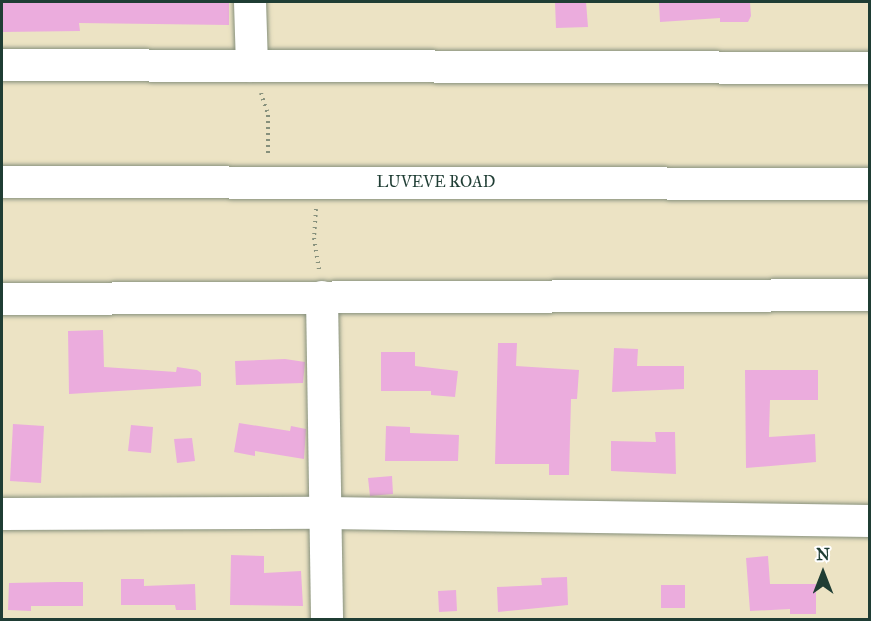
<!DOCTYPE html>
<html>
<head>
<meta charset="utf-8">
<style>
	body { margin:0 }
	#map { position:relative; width:871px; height:621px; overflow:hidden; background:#ece3c4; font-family:"IM FELL Great Primer",serif }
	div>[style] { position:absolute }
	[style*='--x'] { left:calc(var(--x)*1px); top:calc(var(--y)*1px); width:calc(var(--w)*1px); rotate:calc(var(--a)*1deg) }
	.building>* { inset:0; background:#ebacdd }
	.path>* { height:4px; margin-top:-2px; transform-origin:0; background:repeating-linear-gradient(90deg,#86907c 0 1.5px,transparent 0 6px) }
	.roads { filter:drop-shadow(0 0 2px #86907c) drop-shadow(0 0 2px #86907c) }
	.minor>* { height:32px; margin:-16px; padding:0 16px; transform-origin:16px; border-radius:16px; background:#fff }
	span { translate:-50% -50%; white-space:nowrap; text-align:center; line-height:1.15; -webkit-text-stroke:4.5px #fff; paint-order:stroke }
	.street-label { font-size:16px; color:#1f3d34 }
	.frame { position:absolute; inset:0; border:3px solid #1f3d34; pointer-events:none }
	.north { position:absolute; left:793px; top:543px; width:60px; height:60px; -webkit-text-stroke:4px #fff; paint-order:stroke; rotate:0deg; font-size:16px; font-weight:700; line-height:24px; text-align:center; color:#1f3d34 }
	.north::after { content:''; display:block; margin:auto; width:21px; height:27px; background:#1f3d34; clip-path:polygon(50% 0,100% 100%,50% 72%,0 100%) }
</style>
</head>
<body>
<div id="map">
	<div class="building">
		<div style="clip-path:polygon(2px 2px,229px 2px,229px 25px,79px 23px,80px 31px,2px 32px)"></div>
		<div style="clip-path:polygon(555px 2px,586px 2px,588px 27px,556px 28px)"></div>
		<div style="clip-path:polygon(659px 2px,750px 2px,751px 16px,748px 22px,720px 22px,720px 18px,660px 22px)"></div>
		<div style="clip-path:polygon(103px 330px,104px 367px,176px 372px,177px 367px,197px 370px,201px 373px,201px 386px,69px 394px,68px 331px)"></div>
		<div style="clip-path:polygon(498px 343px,517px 343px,516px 366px,579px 370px,577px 399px,571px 399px,569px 475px,549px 475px,549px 464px,495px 464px)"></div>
		<div style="clip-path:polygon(614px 348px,638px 349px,637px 366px,684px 366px,684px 389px,612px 392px)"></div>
		<div style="clip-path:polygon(381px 352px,415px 352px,415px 366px,458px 371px,455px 397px,431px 395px,431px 391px,381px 391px)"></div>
		<div style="clip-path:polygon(285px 359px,305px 362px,303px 383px,236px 385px,235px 361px)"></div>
		<div style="clip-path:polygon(745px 370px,818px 370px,818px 400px,770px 400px,769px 437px,815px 434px,816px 462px,746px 468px)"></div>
		<div style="clip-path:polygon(239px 423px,290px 431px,291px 426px,306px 429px,304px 459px,255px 451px,255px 456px,234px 452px)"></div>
		<div style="clip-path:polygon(13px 424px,44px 426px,41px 483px,10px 481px)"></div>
		<div style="clip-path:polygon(131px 425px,153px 427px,151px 453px,128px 451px)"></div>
		<div style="clip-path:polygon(386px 426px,410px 427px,410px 433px,459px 435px,458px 461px,385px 461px)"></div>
		<div style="clip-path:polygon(655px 432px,675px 432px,676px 474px,611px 471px,611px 441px,656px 442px)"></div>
		<div style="clip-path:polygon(192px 438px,195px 461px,177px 463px,174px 439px)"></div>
		<div style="clip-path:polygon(392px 476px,393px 494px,370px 496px,368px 478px)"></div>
		<div style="clip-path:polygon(231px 555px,264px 556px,264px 573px,301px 571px,303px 606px,230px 605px)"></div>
		<div style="clip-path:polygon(768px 556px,770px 584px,816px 584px,816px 614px,790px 614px,790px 609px,750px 611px,746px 558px)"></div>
		<div style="clip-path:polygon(567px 577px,568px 605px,498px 612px,497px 587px,542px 585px,541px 578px)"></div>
		<div style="clip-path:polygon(121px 579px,144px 579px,144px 586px,195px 584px,196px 610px,176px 610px,175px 605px,121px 605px)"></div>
		<div style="clip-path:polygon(58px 582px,83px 582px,83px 606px,31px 606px,31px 611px,8px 610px,9px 583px)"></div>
		<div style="clip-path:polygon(661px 585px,685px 585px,685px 608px,661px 608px)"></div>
		<div style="clip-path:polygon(456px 590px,457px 611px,439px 612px,438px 591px)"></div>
	</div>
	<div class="path">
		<div style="--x:261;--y:93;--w:23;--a:72"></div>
		<div style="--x:268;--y:115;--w:42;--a:90"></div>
		<div style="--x:316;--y:209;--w:29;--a:94"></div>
		<div style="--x:314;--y:238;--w:32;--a:81"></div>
	</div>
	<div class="roads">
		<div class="minor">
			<div style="--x:250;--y:2;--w:64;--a:88.2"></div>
			<div style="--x:2;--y:65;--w:868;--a:0.2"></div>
			<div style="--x:2;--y:182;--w:868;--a:0.13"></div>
			<div style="--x:322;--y:297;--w:323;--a:89.1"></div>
			<div style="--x:2;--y:299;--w:868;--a:-0.26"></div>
			<div style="--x:2;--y:514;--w:325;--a:-0.2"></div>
			<div style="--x:327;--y:513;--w:543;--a:0.84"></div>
		</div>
	</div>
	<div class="street-label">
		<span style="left:436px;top:182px">LUVEVE ROAD</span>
	</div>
	<div class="frame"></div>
	<div class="north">N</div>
</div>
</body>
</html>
